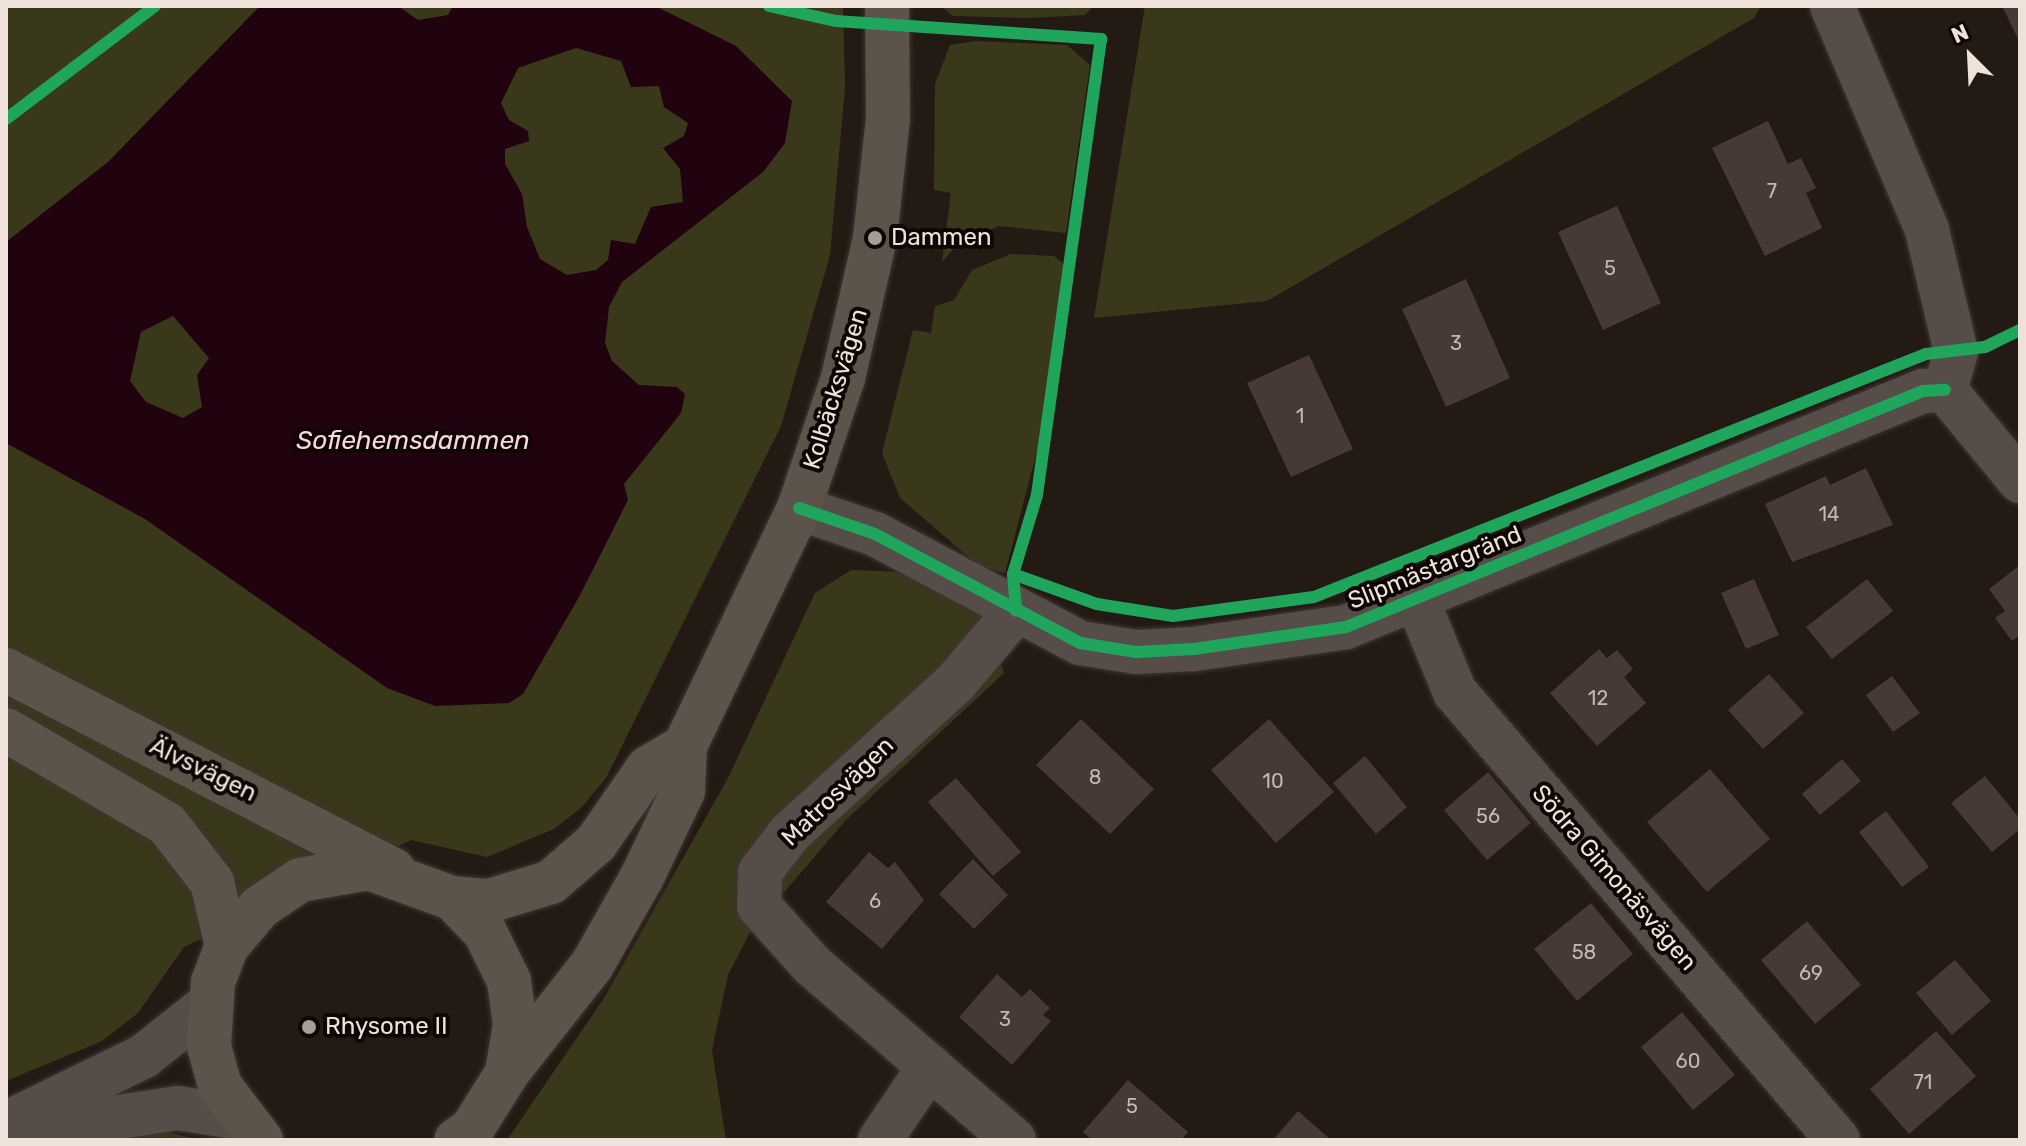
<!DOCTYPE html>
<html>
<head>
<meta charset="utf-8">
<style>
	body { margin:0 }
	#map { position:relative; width:2026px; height:1146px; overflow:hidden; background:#241a14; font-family:Rubik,sans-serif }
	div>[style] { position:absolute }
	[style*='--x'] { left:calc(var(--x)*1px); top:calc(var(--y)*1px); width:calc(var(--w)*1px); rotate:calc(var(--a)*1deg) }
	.green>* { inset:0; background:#39381b }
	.water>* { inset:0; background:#21020f }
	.building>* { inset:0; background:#473935 }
	.roads { filter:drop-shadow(0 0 2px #3e3631) drop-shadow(0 0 2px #3e3631) }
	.minor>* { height:44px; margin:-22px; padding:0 22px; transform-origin:22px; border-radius:22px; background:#564d48 }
	.secondary>* { height:44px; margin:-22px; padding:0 22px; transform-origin:22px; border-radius:22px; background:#5c534b }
	.cycleway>* { height:12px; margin:-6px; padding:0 6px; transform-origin:6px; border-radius:6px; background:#20a55d }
	.dots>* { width:22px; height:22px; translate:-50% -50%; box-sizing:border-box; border:4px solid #0e0603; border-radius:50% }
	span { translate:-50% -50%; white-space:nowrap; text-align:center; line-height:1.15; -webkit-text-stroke:8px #0e0603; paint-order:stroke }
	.number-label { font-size:20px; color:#c5b8b1 }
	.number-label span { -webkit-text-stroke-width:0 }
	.poi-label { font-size:24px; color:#efe2da }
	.left { translate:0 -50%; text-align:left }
	.street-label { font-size:24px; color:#efe2da }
	.water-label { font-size:26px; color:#f9d6e3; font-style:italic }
	.frame { position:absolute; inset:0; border:8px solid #efe2da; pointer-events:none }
	.north { position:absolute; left:1930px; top:16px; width:80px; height:80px; -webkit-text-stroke:6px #0e0603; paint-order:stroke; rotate:336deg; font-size:22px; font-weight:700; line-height:32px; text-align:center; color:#efe2da }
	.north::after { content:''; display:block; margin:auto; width:28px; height:36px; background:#efe2da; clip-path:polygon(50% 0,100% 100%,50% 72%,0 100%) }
</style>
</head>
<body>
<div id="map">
	<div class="green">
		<div style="clip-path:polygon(6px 6px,843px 6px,845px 87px,830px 255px,781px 426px,606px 778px,582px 807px,554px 829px,487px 857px,411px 840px,184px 947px,138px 1013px,102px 1041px,6px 1081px)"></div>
		<div style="clip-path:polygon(941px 6px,1094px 6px,1085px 15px,1029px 18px,953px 16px)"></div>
		<div style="clip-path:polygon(1145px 6px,1761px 6px,1754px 18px,1267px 301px,1094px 318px)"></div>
		<div style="clip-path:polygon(975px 41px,1067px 45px,1090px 65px,1066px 233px,999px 226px,959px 243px,942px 262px,951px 193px,934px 190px,935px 84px,950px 45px)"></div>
		<div style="clip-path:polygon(1011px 254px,1054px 256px,1067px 267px,1037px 451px,1005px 573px,980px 567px,900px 498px,882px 453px,913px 330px,931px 333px,935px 306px,954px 300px,972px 270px)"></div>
		<div style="clip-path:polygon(851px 570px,903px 572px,982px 609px,1004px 673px,846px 820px,750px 932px,728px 975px,712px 1050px,726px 1140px,507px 1140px,604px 998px,728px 778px,815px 593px)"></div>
		<div style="clip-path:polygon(145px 1128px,203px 1140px,30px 1140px)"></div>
	</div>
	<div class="water">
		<div style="clip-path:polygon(evenodd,260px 6px,398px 6px,418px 20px,448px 15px,453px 6px,655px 6px,736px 46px,792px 101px,785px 143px,763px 172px,622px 282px,609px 307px,605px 343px,612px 361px,639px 385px,677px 387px,685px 394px,681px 413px,624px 484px,628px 500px,579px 597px,523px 694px,509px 703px,435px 706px,387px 688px,145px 519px,6px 443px,6px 242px,108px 162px,260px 6px,576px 48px,621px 61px,631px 87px,659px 86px,664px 107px,688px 123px,684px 136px,663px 148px,680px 169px,683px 202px,651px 207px,635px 244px,611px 240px,608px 260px,596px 270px,567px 275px,540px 259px,527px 227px,522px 194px,505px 164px,505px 149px,529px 141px,528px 131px,509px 120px,501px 103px,518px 68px,576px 48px,260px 6px,173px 316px,209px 358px,197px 375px,202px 407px,183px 418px,146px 402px,130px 381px,141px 332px,173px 316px)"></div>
	</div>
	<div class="building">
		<div style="clip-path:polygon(2002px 6px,2020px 6px,2020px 43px)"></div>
		<div style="clip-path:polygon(1768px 121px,1788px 164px,1801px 158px,1816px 188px,1806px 193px,1822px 228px,1765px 256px,1712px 148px)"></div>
		<div style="clip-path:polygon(1617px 206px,1661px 303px,1603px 330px,1558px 232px)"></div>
		<div style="clip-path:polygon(1466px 279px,1510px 378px,1446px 407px,1402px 309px)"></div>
		<div style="clip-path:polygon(1309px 355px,1353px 449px,1291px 477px,1247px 383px)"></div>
		<div style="clip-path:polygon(1866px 468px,1893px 525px,1792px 562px,1765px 504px,1826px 476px,1830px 485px)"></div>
		<div style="clip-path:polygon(2020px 565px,2020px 635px,2012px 641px,1995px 618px,2005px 611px,1989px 589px)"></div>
		<div style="clip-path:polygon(1754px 579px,1779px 635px,1746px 649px,1721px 593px)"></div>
		<div style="clip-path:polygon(1867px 579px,1893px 611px,1832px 659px,1806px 627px)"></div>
		<div style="clip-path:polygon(1599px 649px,1607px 658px,1617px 650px,1633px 669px,1624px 677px,1646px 703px,1597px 746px,1550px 693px)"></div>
		<div style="clip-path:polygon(1769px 674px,1804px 713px,1763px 749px,1728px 710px)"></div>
		<div style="clip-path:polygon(1892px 676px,1920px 713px,1893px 732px,1866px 695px)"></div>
		<div style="clip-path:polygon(1081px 719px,1154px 789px,1110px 834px,1036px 765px)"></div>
		<div style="clip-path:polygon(1269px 719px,1334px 792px,1276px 843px,1211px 770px)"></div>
		<div style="clip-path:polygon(1365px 756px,1407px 807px,1376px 834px,1333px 783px)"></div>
		<div style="clip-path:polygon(1842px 759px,1861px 781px,1820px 815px,1802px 794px)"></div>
		<div style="clip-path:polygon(1710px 769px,1770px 839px,1707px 892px,1647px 822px)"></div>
		<div style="clip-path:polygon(1488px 772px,1531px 823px,1487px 860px,1444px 810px)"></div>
		<div style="clip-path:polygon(1985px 776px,2020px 819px,2020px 829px,1992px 852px,1951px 803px)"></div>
		<div style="clip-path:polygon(956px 778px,1021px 852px,993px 876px,928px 802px)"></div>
		<div style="clip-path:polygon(1886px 811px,1929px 867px,1902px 887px,1859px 832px)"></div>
		<div style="clip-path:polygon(869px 852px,888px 868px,895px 862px,924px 900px,882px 949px,826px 902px)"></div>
		<div style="clip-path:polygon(973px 859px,1008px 895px,974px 929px,939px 894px)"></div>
		<div style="clip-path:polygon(1591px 903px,1633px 954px,1577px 1001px,1534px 949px)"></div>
		<div style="clip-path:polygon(1807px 921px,1861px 985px,1815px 1024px,1761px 960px)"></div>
		<div style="clip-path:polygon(1955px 960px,1991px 1001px,1952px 1035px,1916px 993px)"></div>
		<div style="clip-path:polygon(997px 974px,1022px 997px,1030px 989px,1050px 1008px,1043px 1015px,1051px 1021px,1012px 1065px,959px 1017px)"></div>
		<div style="clip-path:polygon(1682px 1012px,1735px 1075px,1693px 1110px,1641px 1047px)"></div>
		<div style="clip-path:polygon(1936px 1031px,1976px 1076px,1909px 1134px,1870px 1089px)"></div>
		<div style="clip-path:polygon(1128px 1080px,1188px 1132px,1181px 1140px,1092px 1140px,1083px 1132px)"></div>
		<div style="clip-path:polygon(1298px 1111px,1331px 1140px,1273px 1140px)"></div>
	</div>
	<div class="roads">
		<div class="minor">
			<div style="--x:1832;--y:6;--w:243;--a:67"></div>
			<div style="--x:1927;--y:230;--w:125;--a:76.6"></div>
			<div style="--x:1956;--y:352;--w:40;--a:106"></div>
			<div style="--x:1945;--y:390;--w:118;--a:50.5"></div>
			<div style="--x:799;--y:508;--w:80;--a:18.9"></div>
			<div style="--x:875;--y:534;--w:232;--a:28"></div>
			<div style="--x:1080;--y:643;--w:57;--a:9.1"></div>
			<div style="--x:1136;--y:652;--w:58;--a:-3"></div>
			<div style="--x:1194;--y:649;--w:154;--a:-8.2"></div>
			<div style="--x:1346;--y:627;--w:623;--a:-22.25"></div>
			<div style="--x:1923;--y:391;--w:22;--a:-3"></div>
			<div style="--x:1417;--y:600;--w:100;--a:67.6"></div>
			<div style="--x:1455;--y:692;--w:589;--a:49.47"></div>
			<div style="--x:11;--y:1121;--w:148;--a:-26"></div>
			<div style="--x:144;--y:1056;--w:82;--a:-38.6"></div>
			<div style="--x:6;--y:1123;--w:56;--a:3.1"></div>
			<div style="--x:62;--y:1126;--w:117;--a:-8.8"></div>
			<div style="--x:178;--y:1108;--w:63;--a:9.2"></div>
			<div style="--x:880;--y:1140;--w:89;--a:-56"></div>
			<div style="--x:1014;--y:1140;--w:267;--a:-139.1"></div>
			<div style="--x:812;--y:965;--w:79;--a:-131.9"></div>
			<div style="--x:759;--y:906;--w:34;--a:-88"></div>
			<div style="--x:760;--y:872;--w:49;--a:-52.4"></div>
			<div style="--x:790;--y:833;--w:224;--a:-42.3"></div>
			<div style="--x:956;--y:682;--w:93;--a:-49.8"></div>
		</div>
		<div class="secondary">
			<div style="--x:6;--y:670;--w:436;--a:27.3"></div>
			<div style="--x:6;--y:730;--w:186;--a:30.3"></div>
			<div style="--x:167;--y:824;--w:73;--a:52.2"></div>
			<div style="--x:212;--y:882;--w:66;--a:76.8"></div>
			<div style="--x:452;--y:898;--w:37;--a:5"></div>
			<div style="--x:489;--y:901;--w:65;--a:-17"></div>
			<div style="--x:551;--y:882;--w:60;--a:-40.9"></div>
			<div style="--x:596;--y:843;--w:91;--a:-55.3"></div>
			<div style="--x:648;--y:768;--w:43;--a:-30.7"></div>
			<div style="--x:507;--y:1073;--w:137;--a:-51.8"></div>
			<div style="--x:592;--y:965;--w:101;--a:-60.4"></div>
			<div style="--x:642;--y:877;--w:95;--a:-64.5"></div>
			<div style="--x:683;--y:791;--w:45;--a:-87.5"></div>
			<div style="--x:685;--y:746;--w:264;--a:-64.4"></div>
			<div style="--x:799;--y:508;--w:137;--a:-71.3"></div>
			<div style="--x:843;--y:378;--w:144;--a:-77.1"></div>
			<div style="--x:875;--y:238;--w:121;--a:-83.8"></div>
			<div style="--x:888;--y:118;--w:112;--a:-90.5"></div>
			<div style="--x:261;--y:1140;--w:68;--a:-127.2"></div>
			<div style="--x:220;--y:1086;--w:41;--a:-105.4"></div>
			<div style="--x:209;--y:1046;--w:64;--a:-86.4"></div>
			<div style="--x:213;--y:982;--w:39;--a:-69"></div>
			<div style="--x:227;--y:946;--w:51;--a:-49.8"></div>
			<div style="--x:260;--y:907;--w:48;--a:-34"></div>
			<div style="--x:300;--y:880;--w:70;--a:-9.9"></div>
			<div style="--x:369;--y:868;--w:88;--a:19.9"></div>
			<div style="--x:452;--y:898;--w:47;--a:45.9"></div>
			<div style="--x:485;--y:932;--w:55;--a:63.9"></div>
			<div style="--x:509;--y:981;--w:43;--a:82.1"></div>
			<div style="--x:515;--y:1024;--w:50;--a:99.3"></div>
			<div style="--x:507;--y:1073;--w:66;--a:122"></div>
			<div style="--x:472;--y:1129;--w:19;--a:145"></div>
		</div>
	</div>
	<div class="cycleway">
		<div style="--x:769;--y:6;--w:69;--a:12.6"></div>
		<div style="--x:836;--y:21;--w:266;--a:3.9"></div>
		<div style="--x:1101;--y:39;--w:460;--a:98"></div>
		<div style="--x:1037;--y:495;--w:83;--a:106.9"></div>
		<div style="--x:1013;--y:574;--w:37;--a:85"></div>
		<div style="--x:6;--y:119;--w:187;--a:-37.2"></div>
		<div style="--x:799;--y:508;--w:80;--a:18.9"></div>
		<div style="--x:875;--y:534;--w:232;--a:28"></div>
		<div style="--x:1080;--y:643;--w:57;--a:9.1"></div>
		<div style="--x:1136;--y:652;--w:58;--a:-3"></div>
		<div style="--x:1194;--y:649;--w:154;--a:-8.2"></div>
		<div style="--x:1346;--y:627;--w:623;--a:-22.25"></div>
		<div style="--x:1923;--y:391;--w:22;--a:-3"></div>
		<div style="--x:1013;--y:574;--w:89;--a:19.7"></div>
		<div style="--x:1097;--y:604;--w:77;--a:9"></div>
		<div style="--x:1173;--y:616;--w:142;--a:-7.7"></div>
		<div style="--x:1314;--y:597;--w:658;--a:-21.66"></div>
		<div style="--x:1926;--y:354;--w:59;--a:-6.8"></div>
		<div style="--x:1985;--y:347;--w:39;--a:-26"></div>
	</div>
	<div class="dots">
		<div style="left:875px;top:238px;background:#a89c95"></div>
		<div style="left:309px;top:1027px;background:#a89c95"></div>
	</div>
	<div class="number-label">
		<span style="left:1772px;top:191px">7</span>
		<span style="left:1610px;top:268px">5</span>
		<span style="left:1456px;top:343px">3</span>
		<span style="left:1300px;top:416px">1</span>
		<span style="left:1829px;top:514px">14</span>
		<span style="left:1598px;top:698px">12</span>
		<span style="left:1095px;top:777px">8</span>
		<span style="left:1273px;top:781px">10</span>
		<span style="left:1488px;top:816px">56</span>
		<span style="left:875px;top:901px">6</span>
		<span style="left:1584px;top:952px">58</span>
		<span style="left:1811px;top:973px">69</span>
		<span style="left:1005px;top:1019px">3</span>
		<span style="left:1688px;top:1061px">60</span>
		<span style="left:1923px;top:1082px">71</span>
		<span style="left:1132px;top:1106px">5</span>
	</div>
	<div class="poi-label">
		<span class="left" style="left:891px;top:238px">Dammen</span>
		<span class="left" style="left:325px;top:1027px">Rhysome II</span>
	</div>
	<div class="street-label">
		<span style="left:836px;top:389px;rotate:-73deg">Kolbäcksvägen</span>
		<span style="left:1435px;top:568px;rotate:-22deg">Slipmästargränd</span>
		<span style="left:203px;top:770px;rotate:26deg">Älvsvägen</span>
		<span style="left:838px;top:792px;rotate:-44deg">Matrosvägen</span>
		<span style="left:1614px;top:878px;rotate:49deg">Södra Gimonäsvägen</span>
	</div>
	<div class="water-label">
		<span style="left:413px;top:441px">Sofiehemsdammen</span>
	</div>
	<div class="frame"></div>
	<div class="north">N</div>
</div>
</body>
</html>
